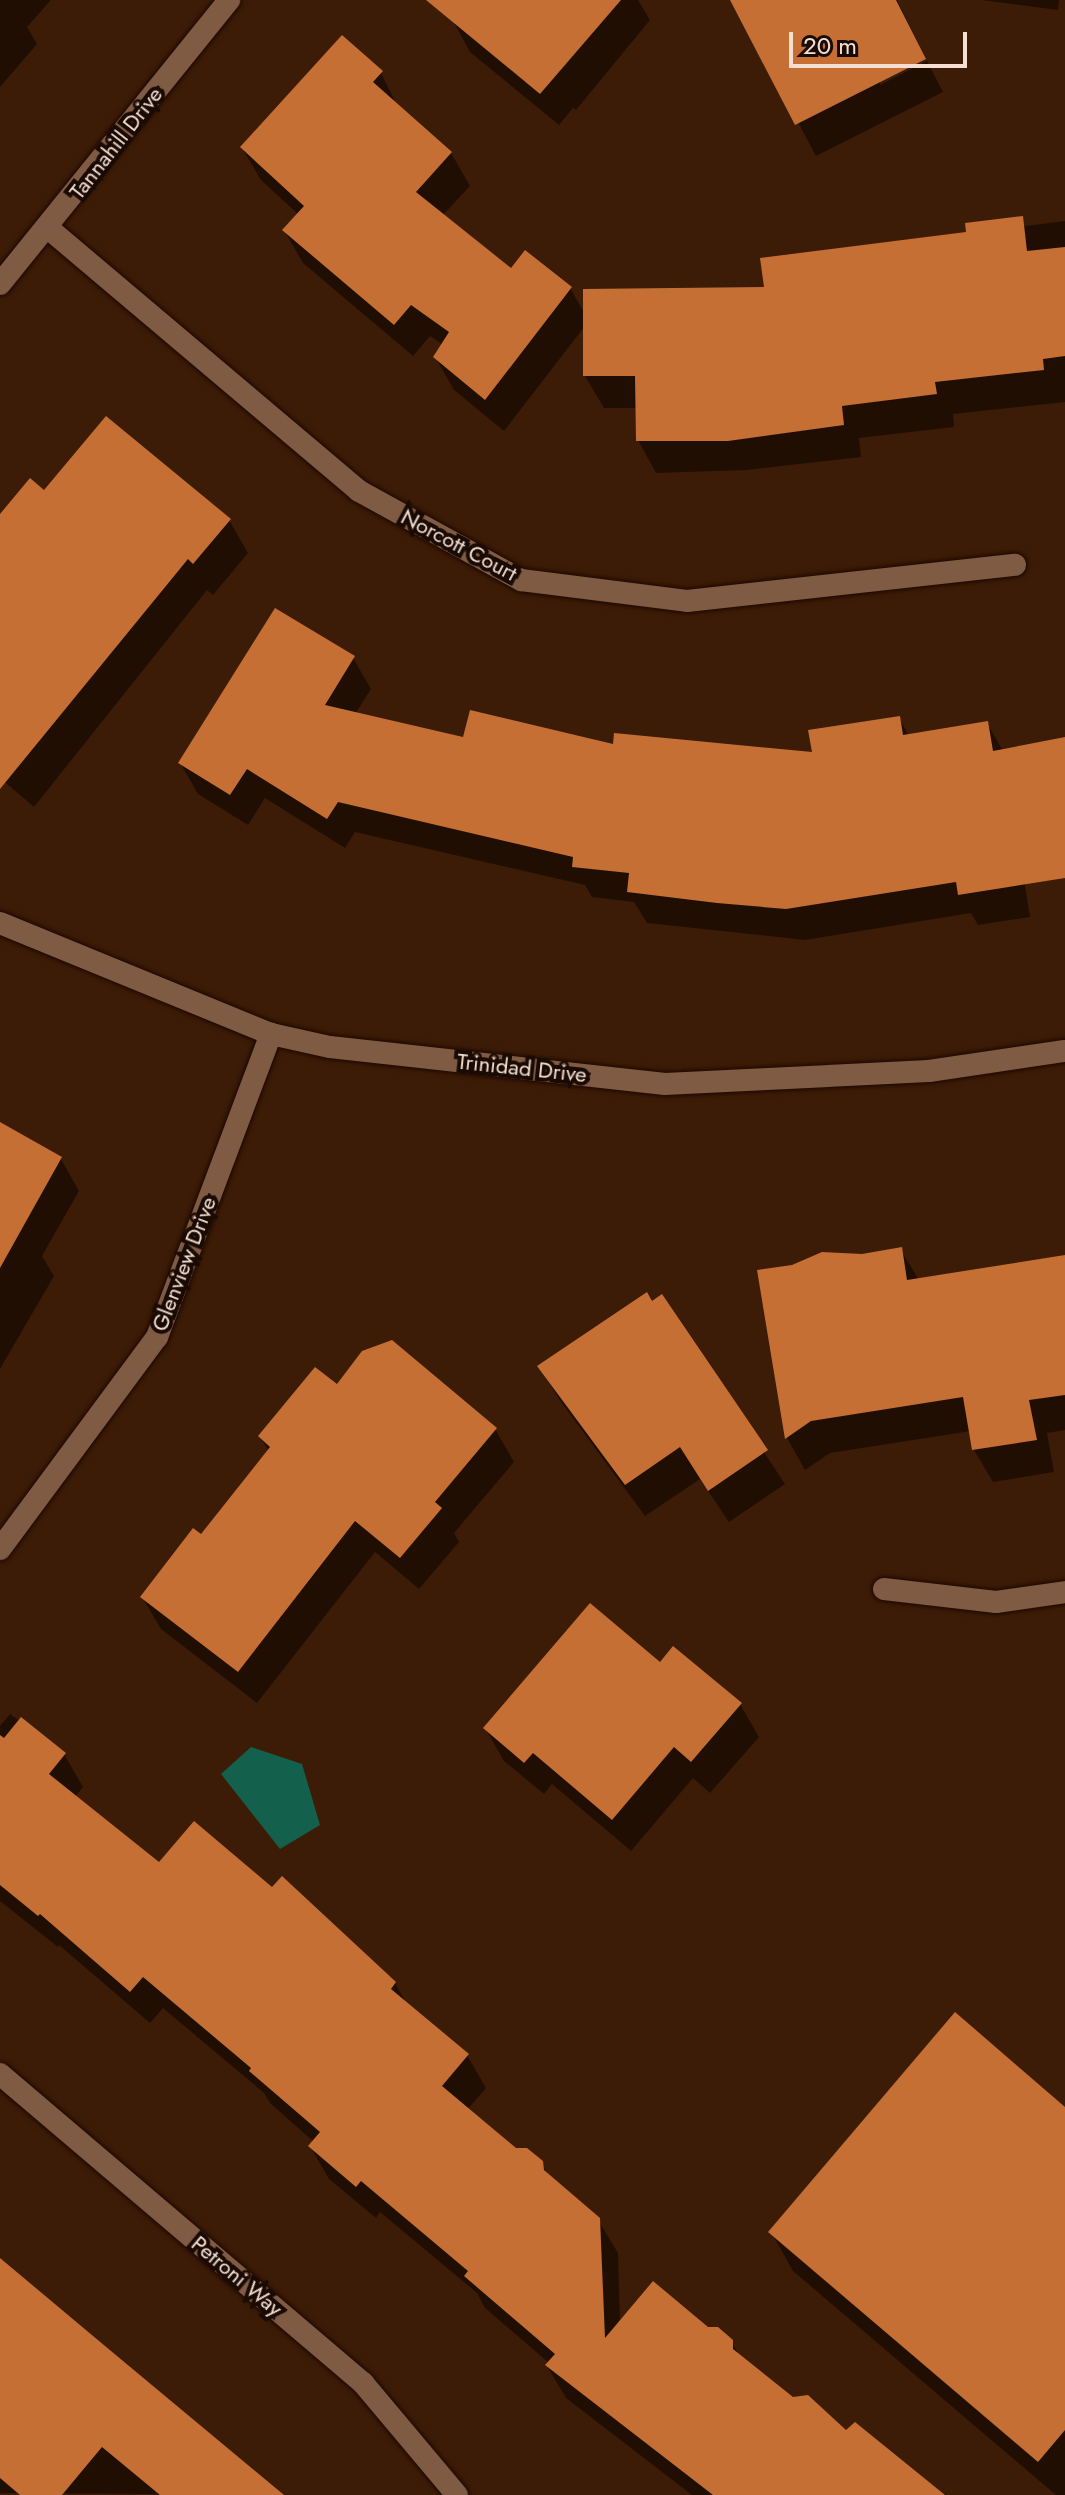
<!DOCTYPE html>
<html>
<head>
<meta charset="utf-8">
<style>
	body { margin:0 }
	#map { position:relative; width:1065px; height:2495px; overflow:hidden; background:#3c1c06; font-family:Jost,sans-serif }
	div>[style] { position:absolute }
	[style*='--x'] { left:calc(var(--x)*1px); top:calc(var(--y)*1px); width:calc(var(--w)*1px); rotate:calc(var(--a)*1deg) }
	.water>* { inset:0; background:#13604d }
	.shadow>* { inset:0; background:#0007 }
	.building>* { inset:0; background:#c56f35 }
	.roads { filter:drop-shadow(0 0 2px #1e0700) drop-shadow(0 0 2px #1e0700) }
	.minor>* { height:22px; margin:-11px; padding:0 11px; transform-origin:11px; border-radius:11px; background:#805b44 }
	span { translate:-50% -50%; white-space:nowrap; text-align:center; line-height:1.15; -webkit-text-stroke:8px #190b04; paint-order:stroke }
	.street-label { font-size:22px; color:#f5dfd2 }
	.scale { position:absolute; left:789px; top:32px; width:178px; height:36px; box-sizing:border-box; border:4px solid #f5dfd2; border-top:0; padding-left:10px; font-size:24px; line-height:28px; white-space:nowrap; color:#f5dfd2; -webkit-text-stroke:6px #190b04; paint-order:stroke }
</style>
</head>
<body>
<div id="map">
	<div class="water">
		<div style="clip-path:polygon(251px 1747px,302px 1764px,320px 1825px,280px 1849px,221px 1774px)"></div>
	</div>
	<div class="shadow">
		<div style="clip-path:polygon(0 0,51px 0,27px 27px,37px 44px,0 87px)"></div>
		<div style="clip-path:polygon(468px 0,638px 0,650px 20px,576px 110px,573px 108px,559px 125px,470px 52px,452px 19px)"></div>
		<div style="clip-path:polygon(733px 0,897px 0,925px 57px,880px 80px,880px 85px,927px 61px,943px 92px,816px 156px)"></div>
		<div style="clip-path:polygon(981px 0,1059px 0,1058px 10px)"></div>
		<div style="clip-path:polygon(381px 73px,398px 107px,451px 153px,470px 186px,442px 216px,511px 271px,570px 288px,585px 314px,766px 289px,762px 260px,1065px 221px,1065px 402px,953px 414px,954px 427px,859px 438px,861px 457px,747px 470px,656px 473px,638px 440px,637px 408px,604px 408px,585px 376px,585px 326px,504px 431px,454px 390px,435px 357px,443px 345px,430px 336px,413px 356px,303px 263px,284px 230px,299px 215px,261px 180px,242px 148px)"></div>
		<div style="clip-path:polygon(0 516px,229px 520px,248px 553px,213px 595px,207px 590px,34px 807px,0 778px)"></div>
		<div style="clip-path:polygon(353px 658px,371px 689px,355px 714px,465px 740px,814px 754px,899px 718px,909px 736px,987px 723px,1003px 751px,1065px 739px,1065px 864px,1023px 872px,1030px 917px,978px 925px,971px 913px,805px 940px,647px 923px,634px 902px,592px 897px,585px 885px,355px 832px,345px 848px,265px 798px,248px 825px,198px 794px,180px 763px)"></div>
		<div style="clip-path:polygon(0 1124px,61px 1159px,79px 1191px,42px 1256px,54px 1276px,0 1369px)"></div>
		<div style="clip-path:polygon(901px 1250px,919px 1280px,1065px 1256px,1065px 1430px,1047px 1433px,1054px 1472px,993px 1482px,974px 1450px,971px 1431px,830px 1453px,805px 1470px,787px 1438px,760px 1272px)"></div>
		<div style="clip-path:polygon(661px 1297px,785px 1484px,729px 1522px,700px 1479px,645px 1516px,559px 1399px,540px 1367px)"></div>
		<div style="clip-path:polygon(337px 1387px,495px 1429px,514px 1462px,454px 1533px,459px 1542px,419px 1589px,375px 1552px,257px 1703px,161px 1629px,142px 1597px,201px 1537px,269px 1451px,260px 1437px)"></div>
		<div style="clip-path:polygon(660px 1664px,740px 1704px,759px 1737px,710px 1793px,693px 1778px,631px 1851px,552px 1784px,544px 1794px,504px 1761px,485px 1728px)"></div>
		<div style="clip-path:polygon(10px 1714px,64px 1754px,83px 1787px,75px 1797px,159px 1865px,272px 1889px,395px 1983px,408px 2006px,467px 2055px,486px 2088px,467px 2110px,516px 2150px,541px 2163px,550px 2178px,598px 2220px,618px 2253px,620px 2322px,707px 2329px,731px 2341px,741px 2358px,793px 2400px,942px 2495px,692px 2495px,566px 2398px,547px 2366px,549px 2363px,485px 2308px,477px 2293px,380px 2212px,376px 2218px,329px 2179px,310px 2146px,314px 2142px,270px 2103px,264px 2093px,163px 2008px,150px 2023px,59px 1945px,58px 1947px,0 1901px,0 1726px)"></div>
		<div style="clip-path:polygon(1065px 2109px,1065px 2495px,1056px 2495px,793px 2271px,771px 2232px)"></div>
		<div style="clip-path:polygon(0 2261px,276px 2495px,0 2493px)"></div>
	</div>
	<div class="building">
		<div style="clip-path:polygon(426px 0,621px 0,540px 94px)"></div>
		<div style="clip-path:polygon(730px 0,896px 0,926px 59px,795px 125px)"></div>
		<div style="clip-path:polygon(342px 35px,383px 71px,373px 82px,452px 152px,416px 192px,511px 268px,525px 250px,572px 287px,485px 400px,433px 357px,449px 332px,411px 305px,394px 325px,282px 230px,304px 206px,240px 147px)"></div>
		<div style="clip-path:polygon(1023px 216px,1027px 251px,1065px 247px,1065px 356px,1043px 359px,1044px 370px,935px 382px,937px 394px,842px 406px,844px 425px,728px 441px,636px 441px,635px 376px,583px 376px,583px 289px,764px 287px,760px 258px,966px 232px,965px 223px)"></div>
		<div style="clip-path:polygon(106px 416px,231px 519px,193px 564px,188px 559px,0 789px,0 514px,30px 478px,44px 490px)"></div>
		<div style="clip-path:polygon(275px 608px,355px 656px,325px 705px,463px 737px,470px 710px,613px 744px,614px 733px,812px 752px,808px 730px,900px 716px,903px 735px,988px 721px,993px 751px,1065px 737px,1065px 878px,958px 895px,956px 882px,786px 909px,717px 903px,627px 892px,629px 873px,572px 867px,573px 857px,338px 802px,327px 819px,247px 769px,230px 795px,178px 763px)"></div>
		<div style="clip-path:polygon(0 1122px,62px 1157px,0 1268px)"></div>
		<div style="clip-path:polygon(902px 1247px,907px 1280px,1065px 1255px,1065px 1395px,1029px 1400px,1037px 1440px,972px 1450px,963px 1397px,811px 1421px,785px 1439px,757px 1270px,792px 1265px,822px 1252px,862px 1254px)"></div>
		<div style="clip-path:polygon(647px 1292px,652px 1301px,662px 1294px,768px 1450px,708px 1491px,680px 1447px,625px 1485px,537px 1366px)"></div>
		<div style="clip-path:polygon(392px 1340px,497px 1428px,435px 1502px,442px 1508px,400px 1558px,355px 1521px,238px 1672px,140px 1597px,193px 1528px,201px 1534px,270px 1447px,258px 1436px,315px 1367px,337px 1384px,362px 1351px)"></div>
		<div style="clip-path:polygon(590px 1603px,660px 1662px,673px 1646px,742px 1703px,691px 1762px,674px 1747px,612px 1820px,533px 1753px,524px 1763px,483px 1728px)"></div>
		<div style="clip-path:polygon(21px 1717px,66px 1753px,49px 1774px,159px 1862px,194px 1821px,272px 1887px,282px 1876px,396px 1982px,391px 1989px,469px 2054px,442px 2086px,516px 2148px,527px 2148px,543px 2161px,544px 2170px,600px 2218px,605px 2338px,653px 2281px,708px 2327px,718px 2327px,733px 2340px,733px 2349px,793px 2397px,808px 2395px,846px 2430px,855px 2422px,945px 2495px,713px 2495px,545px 2365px,555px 2354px,464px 2276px,468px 2271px,361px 2181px,356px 2187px,308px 2146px,320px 2132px,249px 2071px,251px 2068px,143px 1977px,130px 1992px,40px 1914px,38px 1916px,0 1885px,0 1735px,4px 1738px)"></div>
		<div style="clip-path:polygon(955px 2012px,1065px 2107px,1065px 2430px,1038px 2462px,768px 2232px)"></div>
		<div style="clip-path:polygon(0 2258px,105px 2346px,284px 2495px,160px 2495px,102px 2447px,62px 2495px,20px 2495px,0 2478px)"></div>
	</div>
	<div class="roads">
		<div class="minor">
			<div style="--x:48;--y:228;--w:407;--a:40.2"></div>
			<div style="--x:359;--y:491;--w:185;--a:28.8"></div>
			<div style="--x:521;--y:580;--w:167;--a:7.2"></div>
			<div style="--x:687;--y:601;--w:330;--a:-6.3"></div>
			<div style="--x:0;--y:284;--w:365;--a:-51.1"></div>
			<div style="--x:0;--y:923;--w:293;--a:22.3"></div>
			<div style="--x:271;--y:1034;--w:60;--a:12.4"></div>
			<div style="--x:330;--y:1047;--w:337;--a:6.3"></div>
			<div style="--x:665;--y:1084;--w:264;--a:-2.8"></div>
			<div style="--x:929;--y:1071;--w:137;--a:-8.4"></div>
			<div style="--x:0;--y:1549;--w:264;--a:-53.5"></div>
			<div style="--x:157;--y:1337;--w:324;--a:-69.4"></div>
			<div style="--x:884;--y:1589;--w:113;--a:6.6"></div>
			<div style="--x:996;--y:1602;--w:70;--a:-8.2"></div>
			<div style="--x:0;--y:2074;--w:477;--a:40.4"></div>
			<div style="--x:363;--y:2383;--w:146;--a:50"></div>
		</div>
	</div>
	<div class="street-label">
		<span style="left:116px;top:143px;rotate:-52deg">Tannahill Drive</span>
		<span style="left:459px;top:545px;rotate:28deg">Norcott Court</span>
		<span style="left:522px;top:1068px;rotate:6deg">Trinidad Drive</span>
		<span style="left:184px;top:1264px;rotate:-69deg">Glenview Drive</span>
		<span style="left:237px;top:2276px;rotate:40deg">Petroni Way</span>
	</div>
	<div class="scale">20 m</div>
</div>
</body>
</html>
